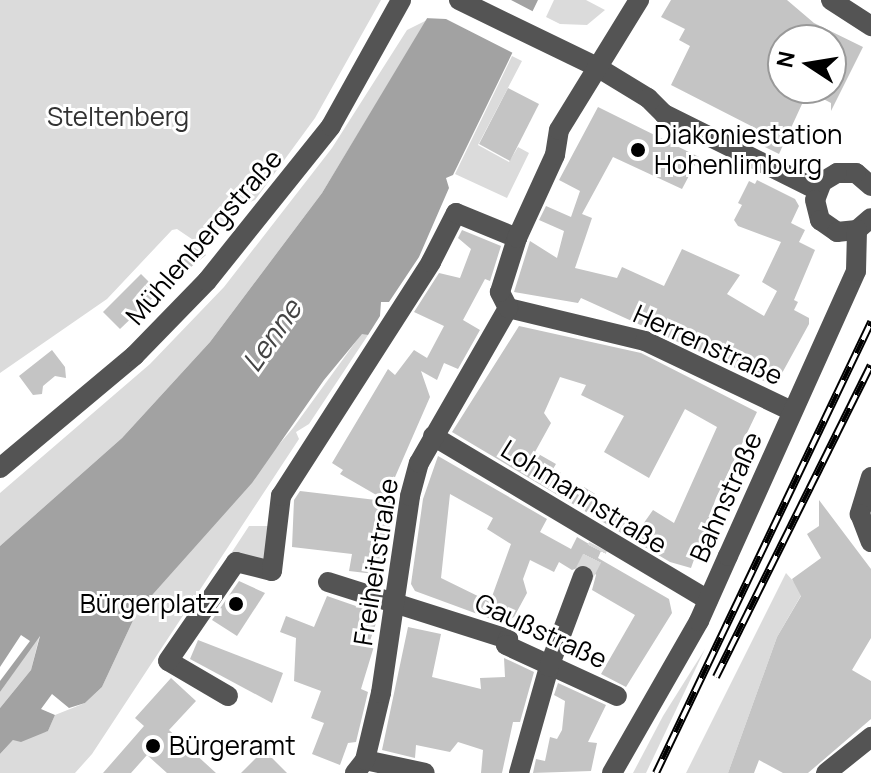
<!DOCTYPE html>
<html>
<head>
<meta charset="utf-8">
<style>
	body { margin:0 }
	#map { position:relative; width:871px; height:773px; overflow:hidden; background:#fff; font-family:Manrope,sans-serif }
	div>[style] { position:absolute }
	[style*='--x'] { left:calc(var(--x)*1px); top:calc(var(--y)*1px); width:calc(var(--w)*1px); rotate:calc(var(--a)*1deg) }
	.green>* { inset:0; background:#dbdbdb }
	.water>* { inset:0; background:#a2a2a2 }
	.pier>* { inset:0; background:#fff }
	.building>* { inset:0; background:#c4c4c4 }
	.minor-tunnel>* { height:20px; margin-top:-10px; transform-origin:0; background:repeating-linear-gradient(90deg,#d9d9d9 0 20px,transparent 0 30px) }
	.minor>* { height:20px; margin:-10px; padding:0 10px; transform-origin:10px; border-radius:10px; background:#545454 }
	.rail>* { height:8px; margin-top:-4px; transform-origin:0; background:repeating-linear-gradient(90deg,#fff 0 15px,#000 0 30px); box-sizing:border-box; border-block:2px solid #000 }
	.dots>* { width:22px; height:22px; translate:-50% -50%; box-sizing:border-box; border:4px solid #fff; border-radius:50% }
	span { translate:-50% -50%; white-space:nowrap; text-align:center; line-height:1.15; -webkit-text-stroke:6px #fff; paint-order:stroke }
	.park-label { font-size:26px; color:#323232 }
	.poi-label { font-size:26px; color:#000 }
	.left { translate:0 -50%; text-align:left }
	.right { translate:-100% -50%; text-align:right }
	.street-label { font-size:26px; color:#000 }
	.water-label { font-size:28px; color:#434343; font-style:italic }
	.north { position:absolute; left:767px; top:24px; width:80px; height:80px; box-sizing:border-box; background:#fff; border:2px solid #999; border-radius:50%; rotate:282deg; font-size:22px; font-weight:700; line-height:32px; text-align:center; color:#000 }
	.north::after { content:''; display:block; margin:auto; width:28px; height:36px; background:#000; clip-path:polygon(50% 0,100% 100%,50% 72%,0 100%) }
</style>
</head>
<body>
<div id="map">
	<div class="green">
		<div style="clip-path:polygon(0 0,381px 0,315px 118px,255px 200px,237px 207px,205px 248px,177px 229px,172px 230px,107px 299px,0 373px)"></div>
		<div style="clip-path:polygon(554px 0,586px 0,605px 10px,587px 25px,560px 24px,546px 17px)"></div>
		<div style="clip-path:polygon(427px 20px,322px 193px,210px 342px,122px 438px,0 546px,0 493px,150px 364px,224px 287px,332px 148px,407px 30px)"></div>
		<div style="clip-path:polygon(512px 56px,522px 61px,478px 145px,509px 162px,518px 147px,529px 153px,507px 198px,455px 174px)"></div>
		<div style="clip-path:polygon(362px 333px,368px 335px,309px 424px,296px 432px,299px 439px,92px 754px,75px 773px,0 773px,0 754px,13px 740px,48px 731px,55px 715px,85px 703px,102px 687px,137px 612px,293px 428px)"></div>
		<div style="clip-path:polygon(249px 526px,270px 526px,264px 559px,230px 555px)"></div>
		<div style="clip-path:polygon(786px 573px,803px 592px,777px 637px,728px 773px,686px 773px)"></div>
		<div style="clip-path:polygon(40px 634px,31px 670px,0 708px,0 692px)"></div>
		<div style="clip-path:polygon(705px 649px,646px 773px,633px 773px,663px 716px)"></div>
	</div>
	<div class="water">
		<div style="clip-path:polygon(438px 0,538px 0,453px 175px,446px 178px,449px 188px,419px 257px,389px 302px,381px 302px,380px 316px,368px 335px,362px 334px,324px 380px,252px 483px,137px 612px,102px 687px,85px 703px,69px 708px,52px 694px,41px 709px,55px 715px,48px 731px,21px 742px,13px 740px,0 754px,0 708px,31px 670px,40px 636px,0 692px,0 681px,30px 641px,21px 635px,0 667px,0 546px,122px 438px,210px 342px,322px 193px)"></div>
	</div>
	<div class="pier">
		<div style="clip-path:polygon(433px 0,511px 0,536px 13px,515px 54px,446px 19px,424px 18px)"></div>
	</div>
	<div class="building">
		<div style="clip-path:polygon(evenodd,671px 0,787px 0,814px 23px,863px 47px,831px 111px,831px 103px,808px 91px,779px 154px,753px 141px,759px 130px,671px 85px,690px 46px,679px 40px,685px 29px,661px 17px,671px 0,783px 40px,831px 40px,831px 88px,783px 88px,783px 40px)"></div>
		<div style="clip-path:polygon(508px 88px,539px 104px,510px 161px,479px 144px)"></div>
		<div style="clip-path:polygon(598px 107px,699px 157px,682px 189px,613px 157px,582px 214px,592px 218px,575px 268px,617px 278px,622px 267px,664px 286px,682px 249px,740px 275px,727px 294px,764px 316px,777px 291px,762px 282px,781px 242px,738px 226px,734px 220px,742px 205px,738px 203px,749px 181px,755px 184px,757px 180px,795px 199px,799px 206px,791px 223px,805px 230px,799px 242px,815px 250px,794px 300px,798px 302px,794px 310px,809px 318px,809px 324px,775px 386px,581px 298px,578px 303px,514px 292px,530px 241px,557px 258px,564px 231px,539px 220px,546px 206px,571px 217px,580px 191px,559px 180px)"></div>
		<div style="clip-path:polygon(462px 230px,501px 246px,490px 281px,485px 279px,463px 320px,480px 330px,458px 369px,444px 363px,437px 380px,421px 371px,430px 397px,385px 500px,340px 474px,343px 470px,332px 463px,388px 369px,395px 375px,414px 350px,427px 358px,444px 326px,414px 312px,439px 273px,460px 278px,471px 249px,458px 238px)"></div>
		<div style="clip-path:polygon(190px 245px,206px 255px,171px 283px,165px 277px)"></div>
		<div style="clip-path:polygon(141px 274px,159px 292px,120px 329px,103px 312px)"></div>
		<div style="clip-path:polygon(evenodd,519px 326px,641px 353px,757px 412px,716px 498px,691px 568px,670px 562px,452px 432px,519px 326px,560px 377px,586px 385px,581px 395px,624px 416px,604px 452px,649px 478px,685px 409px,717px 427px,674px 523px,653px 510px,641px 527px,591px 500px,595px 494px,584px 487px,579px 495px,557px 481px,561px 473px,553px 469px,556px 464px,535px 452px,551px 423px,544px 413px,560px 377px)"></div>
		<div style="clip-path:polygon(52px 350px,65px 367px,66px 378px,55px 376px,43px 386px,42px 394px,33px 395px,19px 376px)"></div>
		<div style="clip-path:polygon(evenodd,438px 456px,547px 519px,540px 532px,571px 549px,577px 537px,601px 551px,598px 558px,669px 599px,672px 613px,626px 687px,601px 674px,635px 615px,592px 590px,596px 575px,588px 564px,572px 570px,559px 562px,554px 572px,530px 560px,523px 579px,527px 593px,514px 617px,502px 623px,415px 591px,411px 584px,423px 499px,438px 456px,450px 494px,493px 518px,487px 529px,511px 544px,490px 602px,441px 578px,450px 494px)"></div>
		<div style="clip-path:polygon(300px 491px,393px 502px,383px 575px,349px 571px,352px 554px,292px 547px,294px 500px)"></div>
		<div style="clip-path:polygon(819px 500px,871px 569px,871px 638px,852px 670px,871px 681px,871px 719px,808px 773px,783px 773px,759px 760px,754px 773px,728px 773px,777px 637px,801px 596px,792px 579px,821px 558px,807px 534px,819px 526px)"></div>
		<div style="clip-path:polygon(239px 581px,265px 593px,237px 636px,212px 620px)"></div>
		<div style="clip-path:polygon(327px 596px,379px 614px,370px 641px,375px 643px,361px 689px,368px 692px,356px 742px,348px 743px,340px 765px,312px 754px,324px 723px,311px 718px,321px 691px,294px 681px,296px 638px,280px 632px,286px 616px,314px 627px)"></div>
		<div style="clip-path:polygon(408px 627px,441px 634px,432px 677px,481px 689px,480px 678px,505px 677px,504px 658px,534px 672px,520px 722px,513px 722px,502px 773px,481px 773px,483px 750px,458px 742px,450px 752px,416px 745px,415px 758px,382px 750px)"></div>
		<div style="clip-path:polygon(198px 640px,283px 673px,272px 703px,190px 659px)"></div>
		<div style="clip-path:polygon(171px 678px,196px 701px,169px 730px,216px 773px,167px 773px,147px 755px,131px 773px,103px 773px,144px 726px,135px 718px)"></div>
		<div style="clip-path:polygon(558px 683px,606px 705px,588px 742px,597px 743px,591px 771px,533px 773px,536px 759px,545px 761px,550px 737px,557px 739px,562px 730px,565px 701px,554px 695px)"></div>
		<div style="clip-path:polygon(264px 750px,287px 773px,241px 773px)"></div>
	</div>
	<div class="minor-tunnel">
		<div style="--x:583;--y:576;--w:33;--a:-63"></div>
	</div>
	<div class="minor">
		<div style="--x:459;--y:0;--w:153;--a:25.9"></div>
		<div style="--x:597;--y:67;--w:60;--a:31.3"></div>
		<div style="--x:648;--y:98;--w:23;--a:45"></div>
		<div style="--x:664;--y:114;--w:171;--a:26.4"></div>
		<div style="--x:831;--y:0;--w:48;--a:33"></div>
		<div style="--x:871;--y:186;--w:20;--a:-139"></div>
		<div style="--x:856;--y:173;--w:19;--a:180"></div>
		<div style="--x:837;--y:173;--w:17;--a:149"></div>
		<div style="--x:822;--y:182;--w:19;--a:111"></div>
		<div style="--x:815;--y:200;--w:21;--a:76"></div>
		<div style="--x:820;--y:220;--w:21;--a:35"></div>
		<div style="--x:837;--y:232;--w:20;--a:-6"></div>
		<div style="--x:857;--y:230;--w:18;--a:-41"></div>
		<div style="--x:508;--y:308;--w:141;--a:13.5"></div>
		<div style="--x:645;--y:341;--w:163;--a:25.5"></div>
		<div style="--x:433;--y:436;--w:320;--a:30.8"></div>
		<div style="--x:0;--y:468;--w:175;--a:-39.9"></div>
		<div style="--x:134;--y:356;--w:105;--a:-45.8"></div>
		<div style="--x:207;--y:281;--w:198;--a:-51.3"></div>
		<div style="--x:331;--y:126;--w:144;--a:-60.9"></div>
		<div style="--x:871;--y:477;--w:39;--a:107"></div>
		<div style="--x:860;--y:514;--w:30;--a:69"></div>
		<div style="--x:328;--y:582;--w:189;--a:17.6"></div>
		<div style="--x:508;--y:639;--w:6;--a:108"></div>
		<div style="--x:506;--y:645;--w:122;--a:24.7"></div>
		<div style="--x:228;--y:696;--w:69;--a:-149.7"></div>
		<div style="--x:168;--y:661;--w:120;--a:-55.5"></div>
		<div style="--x:236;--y:562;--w:37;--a:14"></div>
		<div style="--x:272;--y:571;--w:76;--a:-83.2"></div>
		<div style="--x:281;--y:496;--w:278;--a:-57.3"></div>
		<div style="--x:431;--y:262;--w:55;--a:-63"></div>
		<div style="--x:456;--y:213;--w:66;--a:22.3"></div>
		<div style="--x:365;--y:760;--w:61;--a:12.2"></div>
		<div style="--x:355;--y:773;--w:16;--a:-52"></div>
		<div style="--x:365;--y:760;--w:69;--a:-76.6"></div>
		<div style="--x:381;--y:693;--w:199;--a:-81.6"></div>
		<div style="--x:410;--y:496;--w:34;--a:-75"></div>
		<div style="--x:419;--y:463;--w:179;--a:-60.1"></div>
		<div style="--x:508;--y:308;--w:18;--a:-117"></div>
		<div style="--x:500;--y:292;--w:57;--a:-72.5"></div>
		<div style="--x:517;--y:238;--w:91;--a:-65.4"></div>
		<div style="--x:555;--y:155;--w:25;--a:-81"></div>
		<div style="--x:559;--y:130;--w:153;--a:-58.4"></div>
		<div style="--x:519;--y:773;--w:110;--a:-74.2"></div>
		<div style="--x:549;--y:667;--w:97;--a:-69.5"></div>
		<div style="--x:612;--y:773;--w:175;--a:-60.2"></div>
		<div style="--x:699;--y:621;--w:71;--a:-66"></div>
		<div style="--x:728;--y:556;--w:312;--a:-65.8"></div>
		<div style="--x:856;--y:271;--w:41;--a:-88.6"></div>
		<div style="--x:826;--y:773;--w:58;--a:-38.7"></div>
	</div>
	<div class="rail">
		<div style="--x:716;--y:677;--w:348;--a:-63.6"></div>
		<div style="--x:656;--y:773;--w:500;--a:-64.5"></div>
	</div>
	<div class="dots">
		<div style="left:638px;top:150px;background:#000"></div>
		<div style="left:236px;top:604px;background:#000"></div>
		<div style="left:153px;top:746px;background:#000"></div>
	</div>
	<div class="park-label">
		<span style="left:118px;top:117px">Steltenberg</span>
	</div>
	<div class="poi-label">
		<span class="left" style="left:654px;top:150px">Diakoniestation<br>Hohenlimburg</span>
		<span class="right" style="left:220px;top:604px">Bürgerplatz</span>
		<span class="left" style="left:169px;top:746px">Bürgeramt</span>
	</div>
	<div class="street-label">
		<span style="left:204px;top:237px;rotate:-49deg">Mühlenbergstraße</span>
		<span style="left:708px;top:345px;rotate:24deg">Herrenstraße</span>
		<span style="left:584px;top:497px;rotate:32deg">Lohmannstraße</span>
		<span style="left:726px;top:497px;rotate:-66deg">Bahnstraße</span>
		<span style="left:376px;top:562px;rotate:-81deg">Freiheitstraße</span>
		<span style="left:541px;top:631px;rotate:25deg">Gaußstraße</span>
	</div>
	<div class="water-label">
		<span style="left:271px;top:335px;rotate:-55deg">Lenne</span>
	</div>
	<div class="north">N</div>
</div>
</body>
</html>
